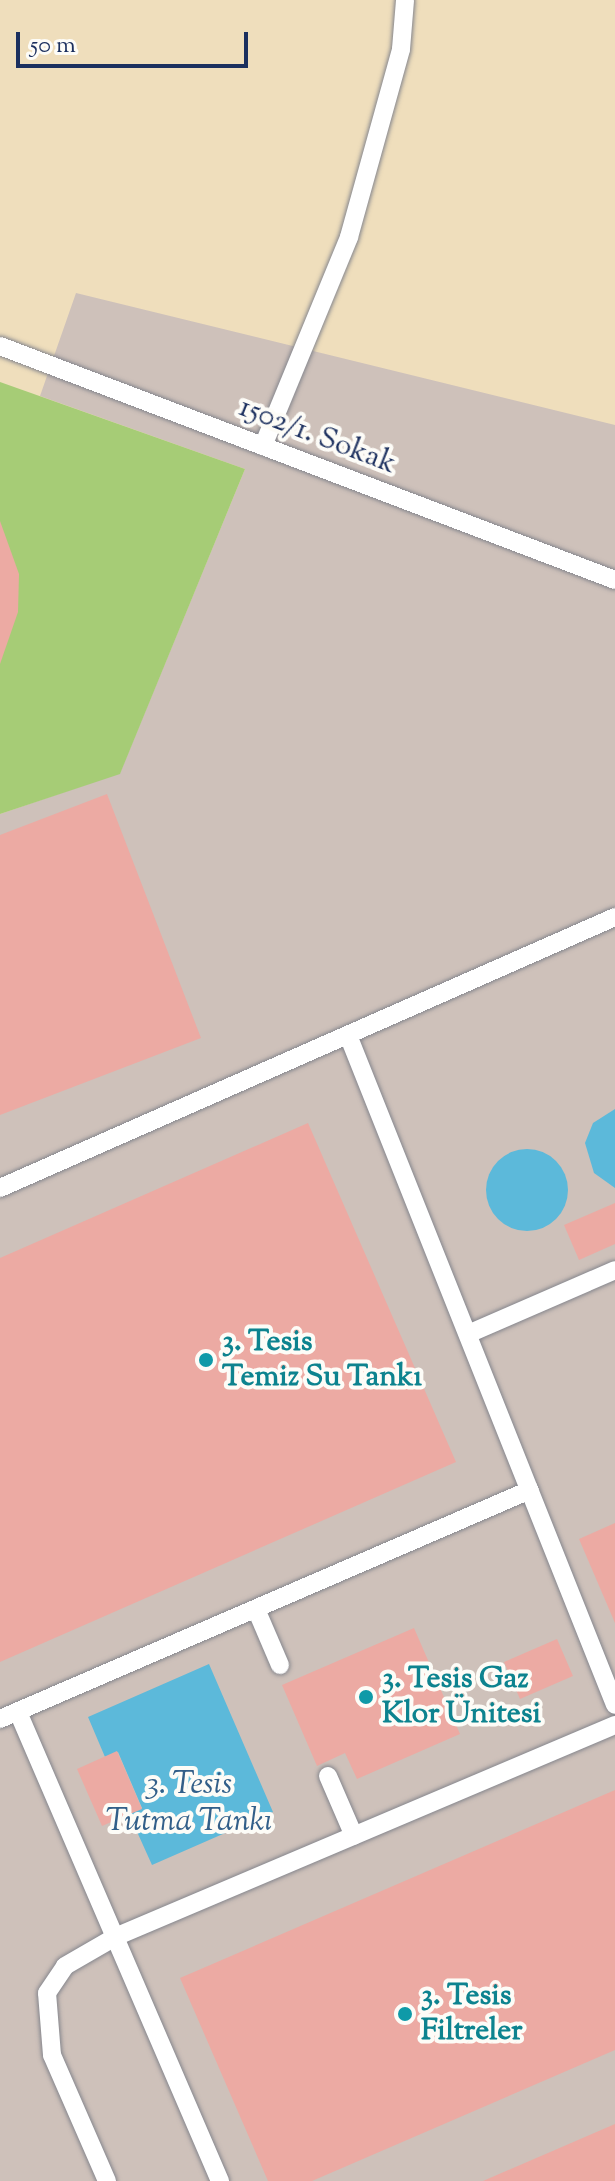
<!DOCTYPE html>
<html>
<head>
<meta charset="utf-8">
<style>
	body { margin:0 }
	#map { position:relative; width:615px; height:2181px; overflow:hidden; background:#efdebc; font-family:"Sorts Mill Goudy",serif }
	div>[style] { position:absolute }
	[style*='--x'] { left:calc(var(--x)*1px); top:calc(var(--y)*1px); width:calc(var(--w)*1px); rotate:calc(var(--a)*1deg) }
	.industrial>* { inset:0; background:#cec1ba }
	.green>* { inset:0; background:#a6cc76 }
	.water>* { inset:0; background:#5cb9da }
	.round { border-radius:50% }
	.building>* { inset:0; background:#ecaaa3 }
	.roads { filter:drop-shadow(0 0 2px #85868d) drop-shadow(0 0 2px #85868d) }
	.lane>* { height:18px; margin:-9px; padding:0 9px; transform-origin:9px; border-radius:9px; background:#fff }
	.dots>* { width:22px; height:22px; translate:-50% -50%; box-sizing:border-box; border:4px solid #fdfcf7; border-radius:50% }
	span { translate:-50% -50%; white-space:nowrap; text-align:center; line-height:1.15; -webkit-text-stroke:8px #fdfcf7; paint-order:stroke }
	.street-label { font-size:30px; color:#1b2f5e }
	.culture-label { font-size:30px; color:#0d838f; font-weight:700 }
	.left { translate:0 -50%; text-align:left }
	.water-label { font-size:32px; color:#325f89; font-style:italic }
	.scale { position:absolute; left:16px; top:32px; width:232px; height:36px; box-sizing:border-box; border:4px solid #1b2f5e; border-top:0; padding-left:10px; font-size:24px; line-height:28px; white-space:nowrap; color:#1b2f5e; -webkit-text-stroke:6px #fdfcf7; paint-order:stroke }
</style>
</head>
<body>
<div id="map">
	<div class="industrial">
		<div style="clip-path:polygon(76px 293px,615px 425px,615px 2181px,0 2181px,0 814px,120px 773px,245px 469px,40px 396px)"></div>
	</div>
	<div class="green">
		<div style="clip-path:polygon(0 382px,245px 469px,120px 774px,0 814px)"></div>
	</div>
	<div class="water">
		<div style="clip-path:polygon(615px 1109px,615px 1188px,594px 1173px,585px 1143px,593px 1123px)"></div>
		<div class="round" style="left:486px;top:1149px;width:82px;height:82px"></div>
		<div style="clip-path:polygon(209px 1664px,273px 1812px,152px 1865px,129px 1814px,142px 1808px,118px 1752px,105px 1757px,88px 1717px)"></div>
	</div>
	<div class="building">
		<div style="clip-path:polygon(0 521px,19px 574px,18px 612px,0 664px)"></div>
		<div style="clip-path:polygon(107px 794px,201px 1038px,0 1115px,0 835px)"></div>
		<div style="clip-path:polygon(308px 1123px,456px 1462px,0 1662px,0 1258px)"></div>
		<div style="clip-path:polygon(615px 1203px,615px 1244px,579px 1260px,564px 1225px)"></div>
		<div style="clip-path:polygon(615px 1523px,615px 1623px,579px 1539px)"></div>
		<div style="clip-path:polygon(414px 1628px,460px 1734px,357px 1779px,345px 1753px,317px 1766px,282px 1685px)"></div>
		<div style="clip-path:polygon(557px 1639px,573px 1676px,520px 1699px,504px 1662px)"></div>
		<div style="clip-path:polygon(117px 1751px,142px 1809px,102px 1826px,77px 1769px)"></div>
		<div style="clip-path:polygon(615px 1790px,615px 2050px,312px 2181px,268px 2181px,180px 1978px)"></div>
		<div style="clip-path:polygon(615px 2124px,615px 2181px,483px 2181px)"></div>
	</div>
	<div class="roads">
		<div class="lane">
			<div style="--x:0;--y:346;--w:658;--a:20.83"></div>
			<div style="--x:263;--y:446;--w:226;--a:-67.6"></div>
			<div style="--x:349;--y:237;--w:195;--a:-74.5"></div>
			<div style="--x:401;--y:49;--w:49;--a:-85.3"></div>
			<div style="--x:348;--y:1035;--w:721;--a:68.27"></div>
			<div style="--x:0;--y:1188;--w:672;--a:-23.78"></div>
			<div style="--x:468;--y:1334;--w:160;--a:-23.5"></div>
			<div style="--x:256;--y:1609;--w:61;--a:66.8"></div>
			<div style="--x:18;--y:1712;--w:511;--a:66.7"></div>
			<div style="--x:0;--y:1719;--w:577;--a:-23.37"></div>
			<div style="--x:328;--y:1776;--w:65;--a:66.6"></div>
			<div style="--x:107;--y:2181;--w:137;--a:-113.6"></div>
			<div style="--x:52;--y:2055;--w:62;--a:-94.6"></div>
			<div style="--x:47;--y:1993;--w:32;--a:-56"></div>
			<div style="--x:65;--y:1966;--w:58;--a:-30.1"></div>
			<div style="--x:115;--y:1937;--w:543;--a:-22.98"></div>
		</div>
	</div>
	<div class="dots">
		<div style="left:206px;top:1360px;background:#0f9aa8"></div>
		<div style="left:366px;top:1697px;background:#0f9aa8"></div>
		<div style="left:405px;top:2014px;background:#0f9aa8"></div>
	</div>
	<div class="street-label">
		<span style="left:317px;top:437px;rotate:21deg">1502/1. Sokak</span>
	</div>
	<div class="culture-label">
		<span class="left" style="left:222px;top:1360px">3. Tesis<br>Temiz Su Tankı</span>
		<span class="left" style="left:382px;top:1697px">3. Tesis Gaz<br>Klor Ünitesi</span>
		<span class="left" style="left:421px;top:2014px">3. Tesis<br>Filtreler</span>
	</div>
	<div class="water-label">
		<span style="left:189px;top:1804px">3. Tesis<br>Tutma Tankı</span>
	</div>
	<div class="scale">50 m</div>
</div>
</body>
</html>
